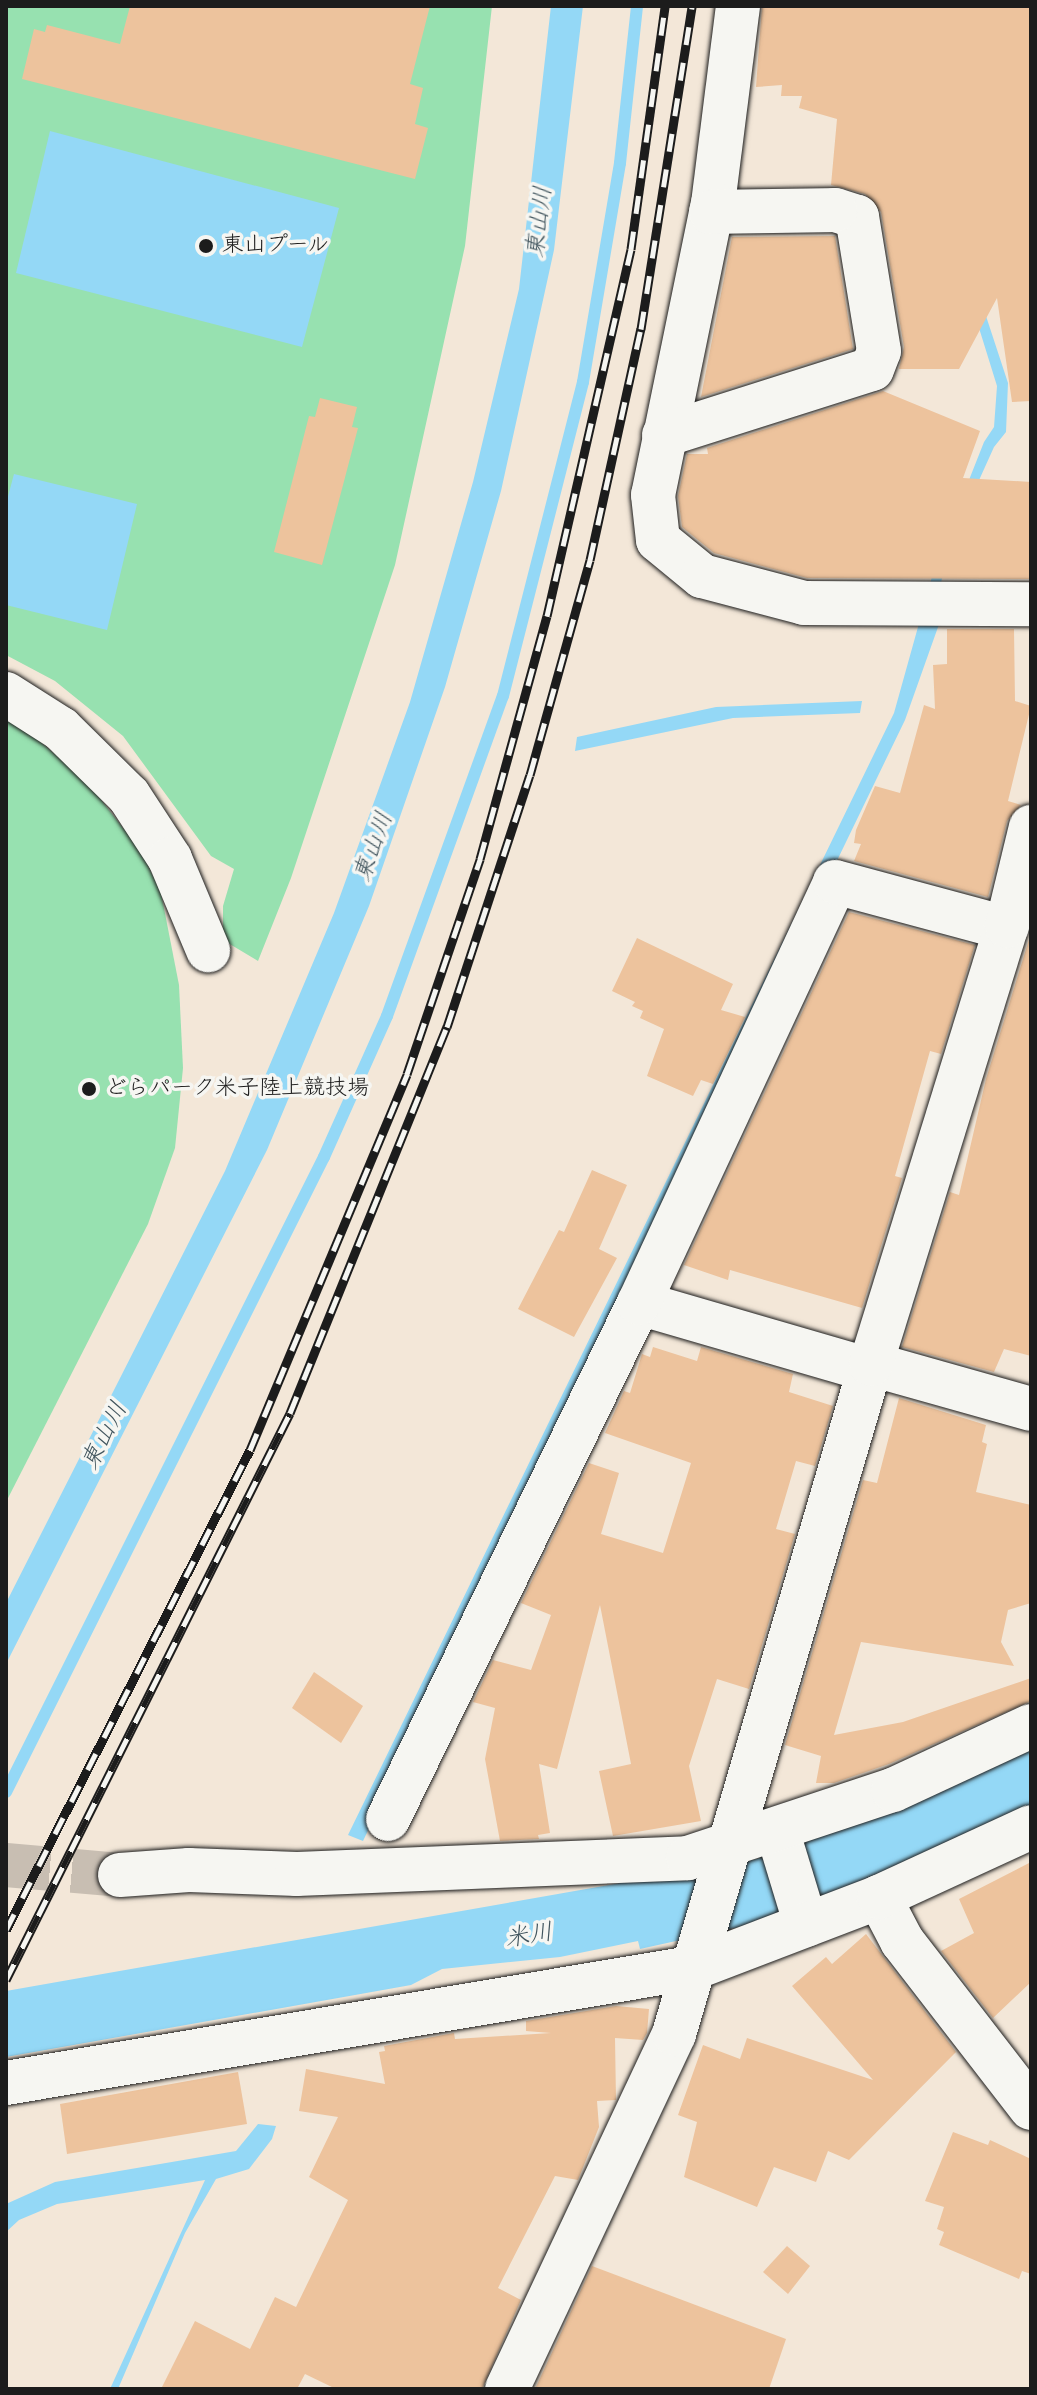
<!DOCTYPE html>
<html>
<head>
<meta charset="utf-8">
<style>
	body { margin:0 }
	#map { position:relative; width:1037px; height:2395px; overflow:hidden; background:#f3e7d8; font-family:Kalam,"Klee One",sans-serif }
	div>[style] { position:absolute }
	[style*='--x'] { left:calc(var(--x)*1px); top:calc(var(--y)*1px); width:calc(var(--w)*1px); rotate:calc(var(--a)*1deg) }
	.green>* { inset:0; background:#97e1b0 }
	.water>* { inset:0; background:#94d8f6 }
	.stream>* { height:12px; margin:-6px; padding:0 6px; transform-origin:6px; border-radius:6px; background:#94d8f6 }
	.building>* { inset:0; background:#edc39d }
	.minor-tunnel>* { height:44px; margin-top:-22px; transform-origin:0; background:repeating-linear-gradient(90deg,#c8beb2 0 44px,transparent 0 66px) }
	.roads { filter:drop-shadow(0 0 2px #1c1c1c) drop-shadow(0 0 2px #1c1c1c) }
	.minor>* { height:44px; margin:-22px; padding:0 22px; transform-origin:22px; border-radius:22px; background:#f6f6f2 }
	.rail>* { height:9px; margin-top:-4.5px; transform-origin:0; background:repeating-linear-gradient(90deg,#f6f6f2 0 18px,#1c1c1c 0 36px); box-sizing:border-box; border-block:2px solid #1c1c1c }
	.dots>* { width:22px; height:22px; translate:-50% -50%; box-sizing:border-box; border:4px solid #f6f6f2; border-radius:50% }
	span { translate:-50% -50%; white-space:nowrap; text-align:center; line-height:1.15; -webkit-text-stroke:7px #f6f6f2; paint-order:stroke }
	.poi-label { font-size:22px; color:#1c1c1c }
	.left { translate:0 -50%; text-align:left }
	.water-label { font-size:24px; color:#40545d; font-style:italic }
	.frame { position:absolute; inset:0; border:8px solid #1c1c1c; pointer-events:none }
</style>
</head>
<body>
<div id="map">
	<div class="green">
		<div style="clip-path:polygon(6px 6px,492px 6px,465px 246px,395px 565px,291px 878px,258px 961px,223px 940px,223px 906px,234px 869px,211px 856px,123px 736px,55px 681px,6px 655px)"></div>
		<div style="clip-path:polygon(6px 712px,88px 783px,141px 851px,161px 893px,179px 985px,183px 1068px,175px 1148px,148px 1224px,6px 1502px)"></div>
	</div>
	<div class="water">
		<div style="clip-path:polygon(551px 6px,583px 6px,554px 250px,501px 491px,445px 687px,369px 906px,267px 1150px,6px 1664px,6px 1603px,225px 1171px,334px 913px,410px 702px,473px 482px,519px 289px)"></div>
		<div style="clip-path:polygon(50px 131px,339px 208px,302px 347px,16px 273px)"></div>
		<div style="clip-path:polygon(970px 299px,986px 316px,1008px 383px,1006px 432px,994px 447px,948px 549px,940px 588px,943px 613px,905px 720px,363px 1841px,348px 1835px,894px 713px,935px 566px,984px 442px,994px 427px,997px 386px)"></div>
		<div style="clip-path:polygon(14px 474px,137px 504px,107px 630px,6px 605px,6px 504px)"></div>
		<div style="clip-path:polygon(862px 701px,860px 713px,733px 718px,575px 751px,577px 737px,716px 707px)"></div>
		<div style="clip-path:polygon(1031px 1745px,1031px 1806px,789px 1916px,640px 1949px,638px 1941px,560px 1957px,442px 1969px,411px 1985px,6px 2057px,6px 1991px,757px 1859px)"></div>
		<div style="clip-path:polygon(258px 2124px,276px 2126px,272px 2139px,249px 2169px,216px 2179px,185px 2233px,118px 2389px,110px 2389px,205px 2180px,57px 2204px,19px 2220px,6px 2232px,6px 2204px,55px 2182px,236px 2151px)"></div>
	</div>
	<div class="stream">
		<div style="--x:6;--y:1792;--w:710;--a:-63.4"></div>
		<div style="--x:324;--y:1157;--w:154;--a:-65.9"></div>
		<div style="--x:387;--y:1016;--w:340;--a:-70.1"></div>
		<div style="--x:503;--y:696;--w:324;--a:-75.7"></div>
		<div style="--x:583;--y:382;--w:222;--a:-80.4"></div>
		<div style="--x:620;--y:163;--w:158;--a:-83.8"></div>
	</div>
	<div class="building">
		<div style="clip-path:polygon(130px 6px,430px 6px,410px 84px,423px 88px,415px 124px,428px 128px,415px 179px,22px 79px,34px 29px,45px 32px,47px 25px,120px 44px)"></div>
		<div style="clip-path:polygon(762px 6px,1031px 6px,1031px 401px,1012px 402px,997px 298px,959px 369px,899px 369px,904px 347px,881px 212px,865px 194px,831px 185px,837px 119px,799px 108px,802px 96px,781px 96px,782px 85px,756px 87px)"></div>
		<div style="clip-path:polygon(835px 236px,853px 349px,701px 397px,732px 237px)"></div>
		<div style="clip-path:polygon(883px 391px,980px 431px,963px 478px,1031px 482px,1031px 579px,807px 578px,714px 553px,682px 527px,678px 496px,687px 454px,708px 454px,707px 448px)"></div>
		<div style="clip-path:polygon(320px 398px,357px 407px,352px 427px,358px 428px,322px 565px,274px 552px,309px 416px,315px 417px)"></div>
		<div style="clip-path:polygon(947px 629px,1014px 629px,1015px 701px,1031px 706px,1008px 801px,1021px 805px,1007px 821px,988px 897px,854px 861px,861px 844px,854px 843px,856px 830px,875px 786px,900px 793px,924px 705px,935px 709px,933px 665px,947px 664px)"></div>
		<div style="clip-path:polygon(849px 912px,975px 945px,941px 1054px,930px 1051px,895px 1176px,902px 1178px,862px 1308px,730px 1270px,728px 1280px,684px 1265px)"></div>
		<div style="clip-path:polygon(1031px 933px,1031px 1356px,1004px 1349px,994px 1372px,902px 1347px,950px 1192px,959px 1195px,986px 1079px)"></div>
		<div style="clip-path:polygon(637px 938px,733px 984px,721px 1010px,745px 1017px,713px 1084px,701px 1080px,693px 1096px,647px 1076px,664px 1029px,640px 1018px,643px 1011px,632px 1006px,635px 1002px,612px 991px)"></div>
		<div style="clip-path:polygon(592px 1170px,627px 1185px,599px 1249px,617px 1258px,574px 1337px,518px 1309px,559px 1230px,564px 1232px)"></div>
		<div style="clip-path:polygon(653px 1347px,697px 1361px,701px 1347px,793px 1374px,789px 1392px,833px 1406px,815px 1466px,796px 1461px,776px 1529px,795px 1534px,749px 1689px,717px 1679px,689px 1766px,701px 1821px,613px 1836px,599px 1771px,631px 1764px,600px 1605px,557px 1769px,539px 1764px,550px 1833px,538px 1835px,539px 1839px,500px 1841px,485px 1759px,495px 1708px,473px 1702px,493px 1660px,531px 1670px,551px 1615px,521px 1603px,589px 1463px,619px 1473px,601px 1534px,663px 1553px,691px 1463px,605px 1433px,624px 1391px,630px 1393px,642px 1354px,650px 1357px)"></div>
		<div style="clip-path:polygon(899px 1398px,986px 1425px,982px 1442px,987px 1444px,976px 1492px,1031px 1505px,1031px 1603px,1008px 1610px,1001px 1642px,1014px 1666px,861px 1642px,834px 1735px,903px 1722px,1031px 1678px,1031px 1701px,889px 1764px,834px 1783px,816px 1783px,821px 1756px,785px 1745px,863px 1480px,877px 1483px)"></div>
		<div style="clip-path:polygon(314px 1672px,363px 1706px,341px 1743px,292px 1708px)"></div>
		<div style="clip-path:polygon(1031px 1862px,1031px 1982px,993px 2018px,941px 1951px,974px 1933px,959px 1899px)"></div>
		<div style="clip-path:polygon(866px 1934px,956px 2052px,849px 2160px,828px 2151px,816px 2182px,774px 2167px,757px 2207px,684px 2177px,697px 2122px,678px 2115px,703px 2045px,740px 2059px,747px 2038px,873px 2080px,792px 1986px,826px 1957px,832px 1964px)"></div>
		<div style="clip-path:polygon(616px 2006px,649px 2009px,647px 2033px,643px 2040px,615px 2038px,616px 2100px,597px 2101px,599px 2127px,578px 2180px,555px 2176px,498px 2288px,521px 2300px,482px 2389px,336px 2389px,305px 2374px,297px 2389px,161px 2389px,195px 2321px,250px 2349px,275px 2297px,296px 2307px,348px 2200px,309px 2177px,338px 2117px,299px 2111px,306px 2069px,385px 2084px,379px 2052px,385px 2051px,384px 2046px,454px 2033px,455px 2039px,551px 2033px,526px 2031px,526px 2021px)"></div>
		<div style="clip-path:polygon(238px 2072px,247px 2124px,67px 2154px,60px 2104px)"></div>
		<div style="clip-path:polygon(953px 2132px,988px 2145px,990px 2140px,1031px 2159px,1031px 2274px,1022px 2271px,1019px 2279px,939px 2245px,944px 2232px,937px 2229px,944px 2207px,925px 2201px)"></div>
		<div style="clip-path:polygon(787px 2246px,810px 2266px,788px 2294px,763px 2272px)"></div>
		<div style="clip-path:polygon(592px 2266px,786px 2339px,769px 2389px,535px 2389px)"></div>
	</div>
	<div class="minor-tunnel">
		<div style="--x:6;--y:1865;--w:114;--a:5"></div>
	</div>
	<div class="roads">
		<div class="minor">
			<div style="--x:738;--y:6;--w:199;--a:97.2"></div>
			<div style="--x:713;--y:203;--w:298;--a:101.6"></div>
			<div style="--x:653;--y:495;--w:45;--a:83.7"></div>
			<div style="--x:658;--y:540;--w:57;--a:39.3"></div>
			<div style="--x:702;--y:576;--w:106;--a:14.8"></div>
			<div style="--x:804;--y:603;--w:227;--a:0.3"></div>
			<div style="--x:664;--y:435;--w:218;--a:-17.6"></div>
			<div style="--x:872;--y:369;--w:19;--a:-69"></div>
			<div style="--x:879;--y:351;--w:136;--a:-99.3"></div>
			<div style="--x:857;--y:217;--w:23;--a:-162"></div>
			<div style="--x:835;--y:210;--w:124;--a:179.1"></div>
			<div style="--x:6;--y:694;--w:65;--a:32.5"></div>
			<div style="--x:61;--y:729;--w:95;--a:44.6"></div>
			<div style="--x:129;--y:796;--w:75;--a:56.9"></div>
			<div style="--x:170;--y:859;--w:99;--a:67.3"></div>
			<div style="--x:639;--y:1303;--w:240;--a:16.2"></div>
			<div style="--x:871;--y:1364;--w:166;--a:15.7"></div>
			<div style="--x:388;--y:1819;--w:574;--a:-64.06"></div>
			<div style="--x:639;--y:1303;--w:464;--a:-65"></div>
			<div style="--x:835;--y:882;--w:177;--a:15.1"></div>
			<div style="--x:778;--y:1833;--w:96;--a:73.1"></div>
			<div style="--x:120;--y:1875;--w:69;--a:-4.1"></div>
			<div style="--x:189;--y:1870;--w:108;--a:2.1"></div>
			<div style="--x:297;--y:1874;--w:391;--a:-2.3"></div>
			<div style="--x:688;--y:1858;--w:216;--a:-18.4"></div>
			<div style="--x:893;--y:1790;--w:152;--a:-24.9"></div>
			<div style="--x:879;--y:1897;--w:50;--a:62.4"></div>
			<div style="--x:902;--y:1941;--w:211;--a:52.3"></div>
			<div style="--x:6;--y:2083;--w:700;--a:-9.54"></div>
			<div style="--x:696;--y:1967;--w:196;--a:-20.9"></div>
			<div style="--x:879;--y:1897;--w:167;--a:-24.7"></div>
			<div style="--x:507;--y:2389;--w:392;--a:-64.8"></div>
			<div style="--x:674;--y:2034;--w:698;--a:-73.62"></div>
			<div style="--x:871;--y:1364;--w:459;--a:-72.8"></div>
			<div style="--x:1007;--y:926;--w:102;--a:-76.4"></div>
		</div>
	</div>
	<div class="rail">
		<div style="--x:6;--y:1930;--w:538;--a:-63.05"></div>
		<div style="--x:250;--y:1450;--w:407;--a:-67.3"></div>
		<div style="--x:407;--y:1074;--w:227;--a:-71.2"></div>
		<div style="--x:480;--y:859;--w:252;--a:-74.6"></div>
		<div style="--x:547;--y:616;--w:376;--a:-77.1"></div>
		<div style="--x:631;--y:249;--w:245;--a:-82"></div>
		<div style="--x:6;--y:1980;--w:634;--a:-63.39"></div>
		<div style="--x:290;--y:1413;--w:417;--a:-67.9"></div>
		<div style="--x:447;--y:1027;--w:265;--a:-71.8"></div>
		<div style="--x:530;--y:775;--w:223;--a:-74.4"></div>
		<div style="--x:590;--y:560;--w:237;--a:-77.6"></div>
		<div style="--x:641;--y:329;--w:327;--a:-81"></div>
	</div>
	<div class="dots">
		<div style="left:206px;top:246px;background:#1c1c1c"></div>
		<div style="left:89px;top:1089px;background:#1c1c1c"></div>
	</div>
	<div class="poi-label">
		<span class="left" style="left:222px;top:246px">東山プール</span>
		<span class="left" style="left:105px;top:1089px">どらパーク米子陸上競技場</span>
	</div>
	<div class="water-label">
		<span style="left:540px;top:222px;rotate:-83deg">東山川</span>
		<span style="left:374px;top:847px;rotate:-70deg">東山川</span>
		<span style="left:105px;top:1436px;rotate:-63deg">東山川</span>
		<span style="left:529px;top:1936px;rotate:-9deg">米川</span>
	</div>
	<div class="frame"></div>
</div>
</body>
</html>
